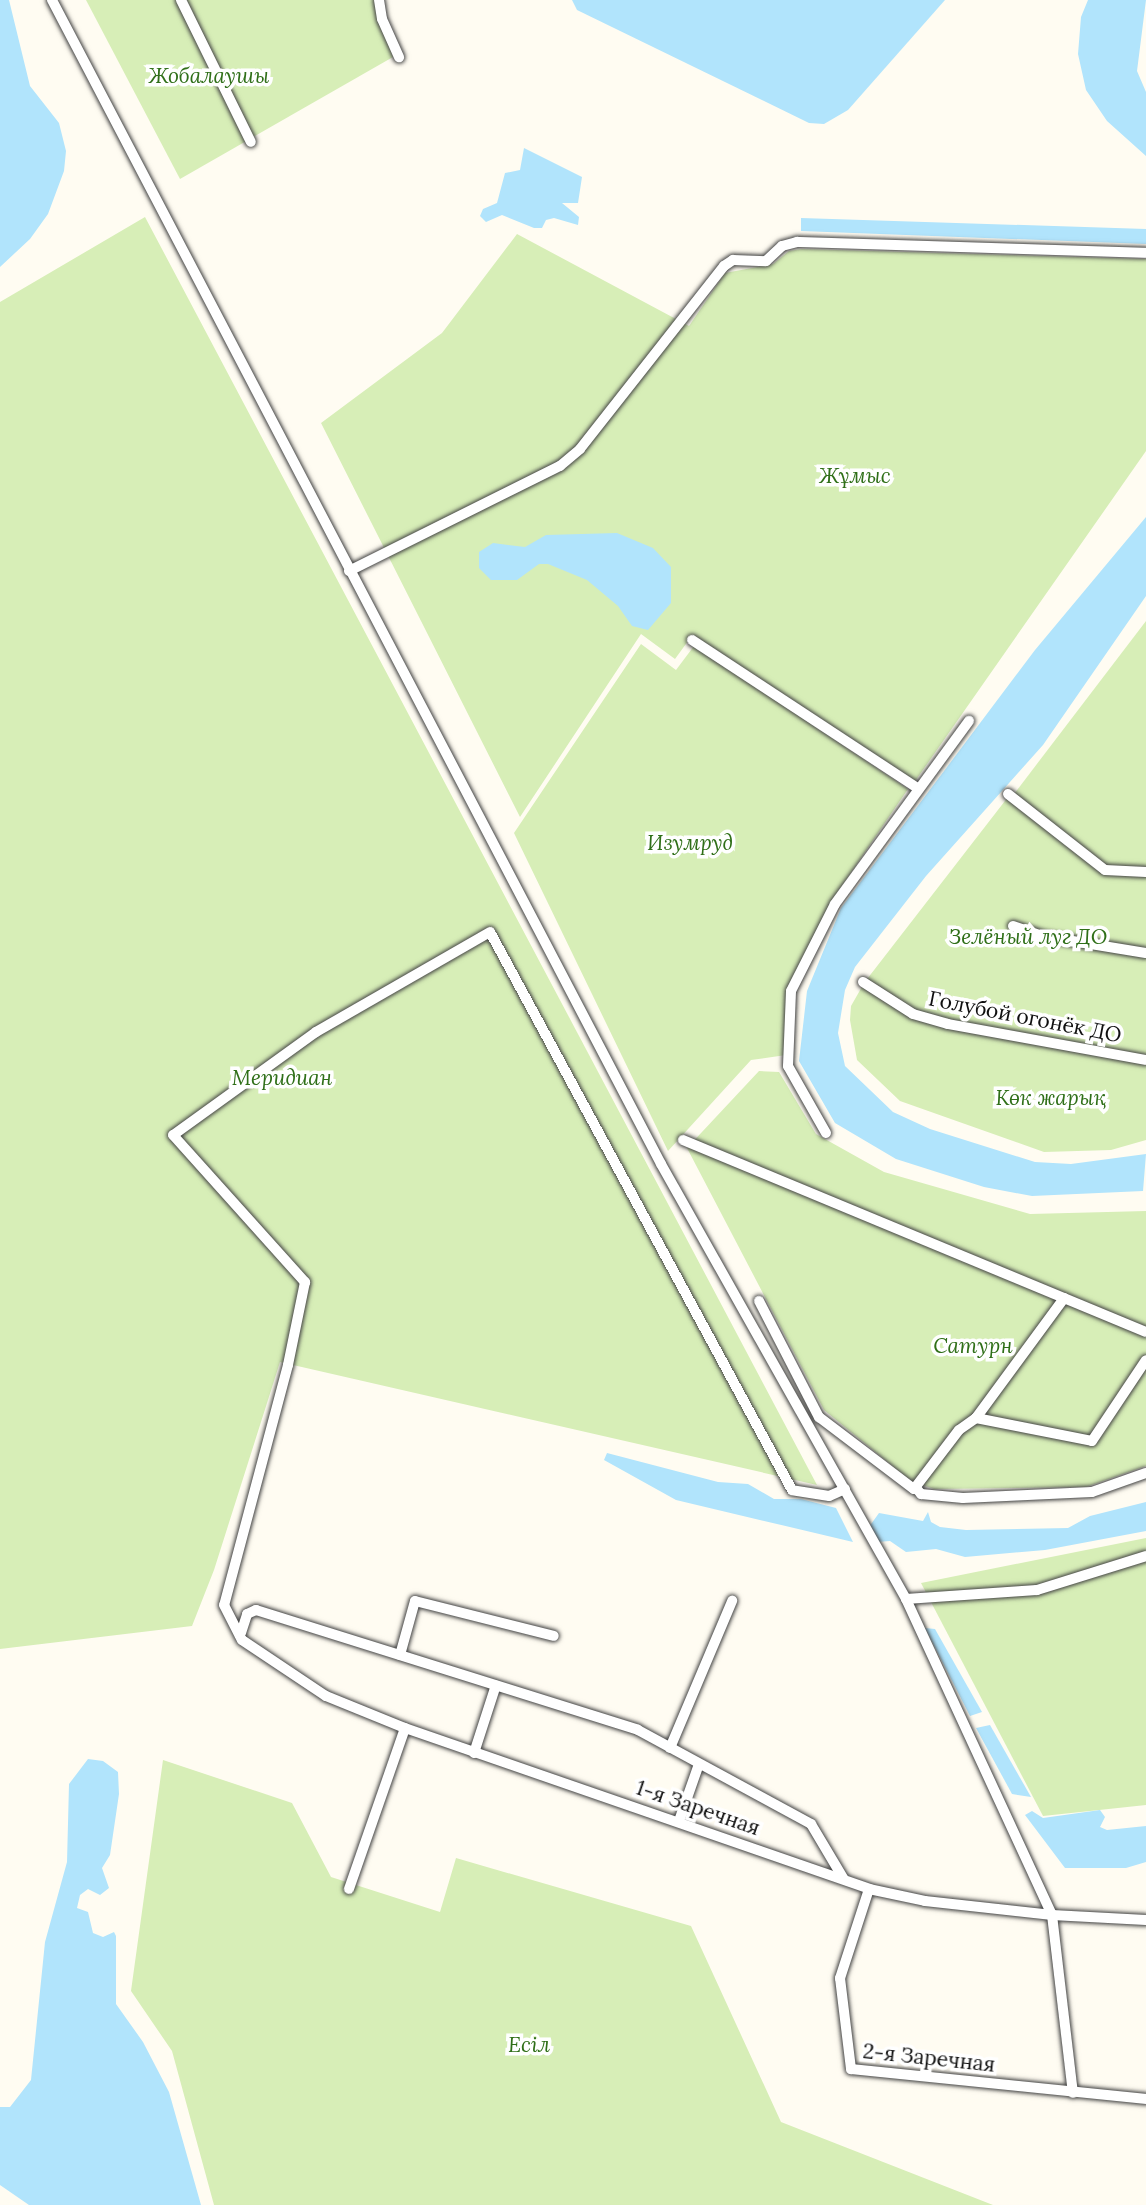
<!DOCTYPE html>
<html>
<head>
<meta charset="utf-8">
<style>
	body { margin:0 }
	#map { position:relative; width:1146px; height:2205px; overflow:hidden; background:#fffcf2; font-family:Lora,serif }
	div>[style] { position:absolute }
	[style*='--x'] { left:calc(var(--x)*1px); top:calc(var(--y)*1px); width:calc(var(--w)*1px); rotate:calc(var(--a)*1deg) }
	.green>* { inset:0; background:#d7eeb7 }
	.water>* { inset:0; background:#b1e4fc }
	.roads { filter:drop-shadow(0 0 2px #434343) drop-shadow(0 0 2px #434343) }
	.minor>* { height:10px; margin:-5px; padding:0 5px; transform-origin:5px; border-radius:5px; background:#fff }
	span { translate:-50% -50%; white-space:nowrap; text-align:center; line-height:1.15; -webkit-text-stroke:7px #fff; paint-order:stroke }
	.park-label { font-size:21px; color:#2f6f18; font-style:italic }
	.street-label { font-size:21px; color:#101010 }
</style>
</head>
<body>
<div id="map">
	<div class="green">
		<div style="clip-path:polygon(86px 0,375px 0,393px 57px,180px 179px)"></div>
		<div style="clip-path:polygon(145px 217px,817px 1485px,280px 1362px,214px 1570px,192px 1626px,0 1649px,0 302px)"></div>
		<div style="clip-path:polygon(517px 234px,689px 326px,725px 273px,773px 264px,789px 251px,802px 249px,1146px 259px,1146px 451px,911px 787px,691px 637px,675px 659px,641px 634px,520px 817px,321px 423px,442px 333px)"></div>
		<div style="clip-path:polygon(1146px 621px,1146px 869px,1106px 866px,1014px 794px)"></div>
		<div style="clip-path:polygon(641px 644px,676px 670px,694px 646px,908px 789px,833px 899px,787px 990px,786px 1055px,751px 1060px,668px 1151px,514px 833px)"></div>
		<div style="clip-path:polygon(1008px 797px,1103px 871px,1146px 874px,1146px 1057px,913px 1013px,864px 983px)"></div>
		<div style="clip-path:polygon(863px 985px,913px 1016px,1146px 1062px,1146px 1140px,1111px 1150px,1044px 1152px,900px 1101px,857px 1060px,850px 1020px,851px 1006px)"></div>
		<div style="clip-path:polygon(759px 1071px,779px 1072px,816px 1134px,884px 1172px,1030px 1214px,1146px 1211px,1146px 1466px,1086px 1487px,934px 1489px,911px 1481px,824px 1410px,687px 1148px)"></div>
		<div style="clip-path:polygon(1146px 1538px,1146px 1805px,1043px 1816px,921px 1583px)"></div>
		<div style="clip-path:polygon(163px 1760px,292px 1803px,331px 1877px,440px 1912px,456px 1858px,691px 1926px,781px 2122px,993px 2205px,214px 2205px,172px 2051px,131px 1991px)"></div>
	</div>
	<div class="water">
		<div style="clip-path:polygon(0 0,9px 0,30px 86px,59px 123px,66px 151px,64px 171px,48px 214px,30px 239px,0 267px)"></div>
		<div style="clip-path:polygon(572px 0,945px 0,848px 110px,824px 124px,809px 123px,577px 10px)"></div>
		<div style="clip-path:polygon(1088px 0,1146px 0,1137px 71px,1146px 92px,1146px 156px,1107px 121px,1086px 90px,1078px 54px,1081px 17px)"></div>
		<div style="clip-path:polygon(524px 148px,582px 177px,578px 203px,562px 203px,579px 217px,578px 225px,554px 218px,546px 220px,542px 228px,534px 228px,502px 215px,486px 222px,480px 216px,483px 209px,497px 203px,505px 173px,520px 170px)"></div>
		<div style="clip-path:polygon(801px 218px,1146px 229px,1146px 244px,801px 231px)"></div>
		<div style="clip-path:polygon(1146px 517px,1146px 596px,1043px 745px,926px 876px,855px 967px,845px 990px,838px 1033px,845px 1066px,893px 1112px,930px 1129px,1035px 1162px,1071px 1164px,1146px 1154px,1143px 1191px,1032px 1196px,984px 1187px,896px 1159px,835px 1123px,799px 1061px,807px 991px,841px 908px,1035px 650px)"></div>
		<div style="clip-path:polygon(617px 533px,653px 548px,671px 567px,671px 603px,648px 630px,632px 626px,618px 606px,587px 580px,548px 564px,539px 564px,517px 580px,491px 580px,479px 568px,479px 552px,493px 543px,525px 547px,546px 535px)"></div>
		<div style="clip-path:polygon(607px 1453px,718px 1482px,748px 1484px,774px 1499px,801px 1499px,836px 1508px,853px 1542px,676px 1500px,604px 1460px)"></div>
		<div style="clip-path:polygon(1146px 1502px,1146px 1531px,1045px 1550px,965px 1557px,936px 1549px,906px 1552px,890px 1541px,877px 1542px,869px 1527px,879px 1513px,923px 1521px,928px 1512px,931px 1522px,940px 1527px,966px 1530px,1068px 1528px,1090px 1516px)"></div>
		<div style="clip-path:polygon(925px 1628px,935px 1629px,982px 1712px,970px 1716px)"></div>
		<div style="clip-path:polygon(990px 1725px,1031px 1797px,1012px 1794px,976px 1728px)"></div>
		<div style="clip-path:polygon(88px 1759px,103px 1761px,118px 1772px,119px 1794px,110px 1855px,102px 1868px,109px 1888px,100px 1895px,88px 1889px,80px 1895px,77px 1908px,88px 1912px,93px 1933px,103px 1937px,114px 1932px,116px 1936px,116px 2004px,143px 2042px,169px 2092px,201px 2205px,29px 2205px,0 2185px,0 2107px,10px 2107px,31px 2080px,45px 1942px,67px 1862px,69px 1784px)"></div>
		<div style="clip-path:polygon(1100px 1810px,1105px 1817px,1100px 1827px,1107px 1830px,1146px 1826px,1146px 1862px,1126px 1868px,1065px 1868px,1025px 1815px,1032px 1811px,1043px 1818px)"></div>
	</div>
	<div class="roads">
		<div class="minor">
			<div style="--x:52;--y:0;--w:1314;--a:62.38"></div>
			<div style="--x:661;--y:1164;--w:499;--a:60.6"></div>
			<div style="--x:906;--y:1599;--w:348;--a:65.2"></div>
			<div style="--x:1052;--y:1915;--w:179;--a:83.3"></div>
			<div style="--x:181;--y:0;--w:158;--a:63.8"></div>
			<div style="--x:379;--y:0;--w:19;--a:81"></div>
			<div style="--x:382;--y:19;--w:42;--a:65.9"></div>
			<div style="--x:349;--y:571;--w:236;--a:-26.5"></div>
			<div style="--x:560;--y:466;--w:26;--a:-40"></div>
			<div style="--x:580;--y:449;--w:233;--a:-51.8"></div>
			<div style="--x:724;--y:266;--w:11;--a:-34"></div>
			<div style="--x:733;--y:260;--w:33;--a:2"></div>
			<div style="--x:766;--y:261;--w:22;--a:-43"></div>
			<div style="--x:782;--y:246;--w:16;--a:-15"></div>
			<div style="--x:797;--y:242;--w:349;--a:1.8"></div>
			<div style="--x:692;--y:640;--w:269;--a:33.3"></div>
			<div style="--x:1008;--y:794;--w:123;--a:38.1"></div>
			<div style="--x:1105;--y:870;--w:41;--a:2.8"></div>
			<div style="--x:1013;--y:926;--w:31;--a:19"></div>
			<div style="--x:1042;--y:936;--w:105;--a:9.3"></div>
			<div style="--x:863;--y:982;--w:59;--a:32.6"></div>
			<div style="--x:913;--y:1014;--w:36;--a:16"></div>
			<div style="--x:948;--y:1024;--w:201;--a:10.3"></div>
			<div style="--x:826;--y:1133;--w:77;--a:-119.6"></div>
			<div style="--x:788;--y:1066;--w:75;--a:-87.7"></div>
			<div style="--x:791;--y:991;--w:97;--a:-63.2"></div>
			<div style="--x:835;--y:904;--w:227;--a:-53.8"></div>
			<div style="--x:683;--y:1140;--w:501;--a:22.52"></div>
			<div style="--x:759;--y:1301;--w:131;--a:62.7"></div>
			<div style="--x:819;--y:1417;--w:119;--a:37.2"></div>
			<div style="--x:914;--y:1489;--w:74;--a:-52.7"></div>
			<div style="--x:959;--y:1430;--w:21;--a:-35"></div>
			<div style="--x:976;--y:1418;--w:149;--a:-53.7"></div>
			<div style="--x:976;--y:1418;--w:118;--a:11.2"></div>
			<div style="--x:1092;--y:1441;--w:97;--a:-56.3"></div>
			<div style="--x:916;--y:1488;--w:8;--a:50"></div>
			<div style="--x:921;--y:1494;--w:42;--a:5.4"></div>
			<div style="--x:963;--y:1498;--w:129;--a:-2.7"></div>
			<div style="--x:1092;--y:1492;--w:57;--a:-19.4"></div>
			<div style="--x:845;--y:1489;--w:17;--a:156"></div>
			<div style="--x:829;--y:1496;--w:37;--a:-171"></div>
			<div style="--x:792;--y:1490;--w:634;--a:-118.42"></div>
			<div style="--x:490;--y:932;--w:201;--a:150.1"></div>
			<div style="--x:316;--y:1032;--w:176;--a:144.2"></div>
			<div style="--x:173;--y:1135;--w:198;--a:48.1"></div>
			<div style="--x:305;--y:1282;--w:85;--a:101.6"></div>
			<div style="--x:288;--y:1365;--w:248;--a:104.9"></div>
			<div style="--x:224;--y:1605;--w:39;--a:63"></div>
			<div style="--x:242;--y:1640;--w:101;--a:33.7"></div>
			<div style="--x:326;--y:1696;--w:85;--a:22.1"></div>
			<div style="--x:405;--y:1728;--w:491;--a:19.1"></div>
			<div style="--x:869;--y:1889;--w:57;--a:12.1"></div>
			<div style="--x:925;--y:1901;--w:128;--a:6.3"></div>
			<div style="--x:1052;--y:1915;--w:94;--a:3"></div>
			<div style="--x:906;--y:1599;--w:131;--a:-3.9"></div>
			<div style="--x:1037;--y:1590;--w:114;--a:-17.3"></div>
			<div style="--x:241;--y:1633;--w:20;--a:-72"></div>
			<div style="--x:247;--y:1614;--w:10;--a:-24"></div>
			<div style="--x:256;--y:1610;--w:400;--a:17.4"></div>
			<div style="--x:638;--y:1730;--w:197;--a:28.5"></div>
			<div style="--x:811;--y:1824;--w:63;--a:59.3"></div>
			<div style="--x:400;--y:1655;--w:56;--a:-74.5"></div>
			<div style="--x:415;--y:1601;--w:143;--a:14.1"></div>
			<div style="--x:670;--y:1748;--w:160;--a:-67.1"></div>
			<div style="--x:474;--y:1753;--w:71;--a:-72.1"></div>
			<div style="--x:679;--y:1821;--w:60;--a:-70.7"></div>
			<div style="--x:349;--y:1889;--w:170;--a:-70.8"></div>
			<div style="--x:869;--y:1889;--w:94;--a:108"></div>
			<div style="--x:840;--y:1978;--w:92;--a:83.1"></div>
			<div style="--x:851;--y:2069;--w:297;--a:5.8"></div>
		</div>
	</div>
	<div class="park-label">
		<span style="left:209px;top:76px">Жобалаушы</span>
		<span style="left:855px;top:476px">Жұмыс</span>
		<span style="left:690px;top:843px">Изумруд</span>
		<span style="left:1028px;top:937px">Зелёный луг ДО</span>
		<span style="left:282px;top:1078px">Меридиан</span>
		<span style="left:1051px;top:1098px">Көк жарық</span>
		<span style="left:973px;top:1346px">Сатурн</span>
		<span style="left:529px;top:2045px">Есіл</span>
	</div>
	<div class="street-label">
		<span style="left:1025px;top:1017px;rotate:11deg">Голубой огонёк ДО</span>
		<span style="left:698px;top:1808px;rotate:19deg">1-я Заречная</span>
		<span style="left:929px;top:2058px;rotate:6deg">2-я Заречная</span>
	</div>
</div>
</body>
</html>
